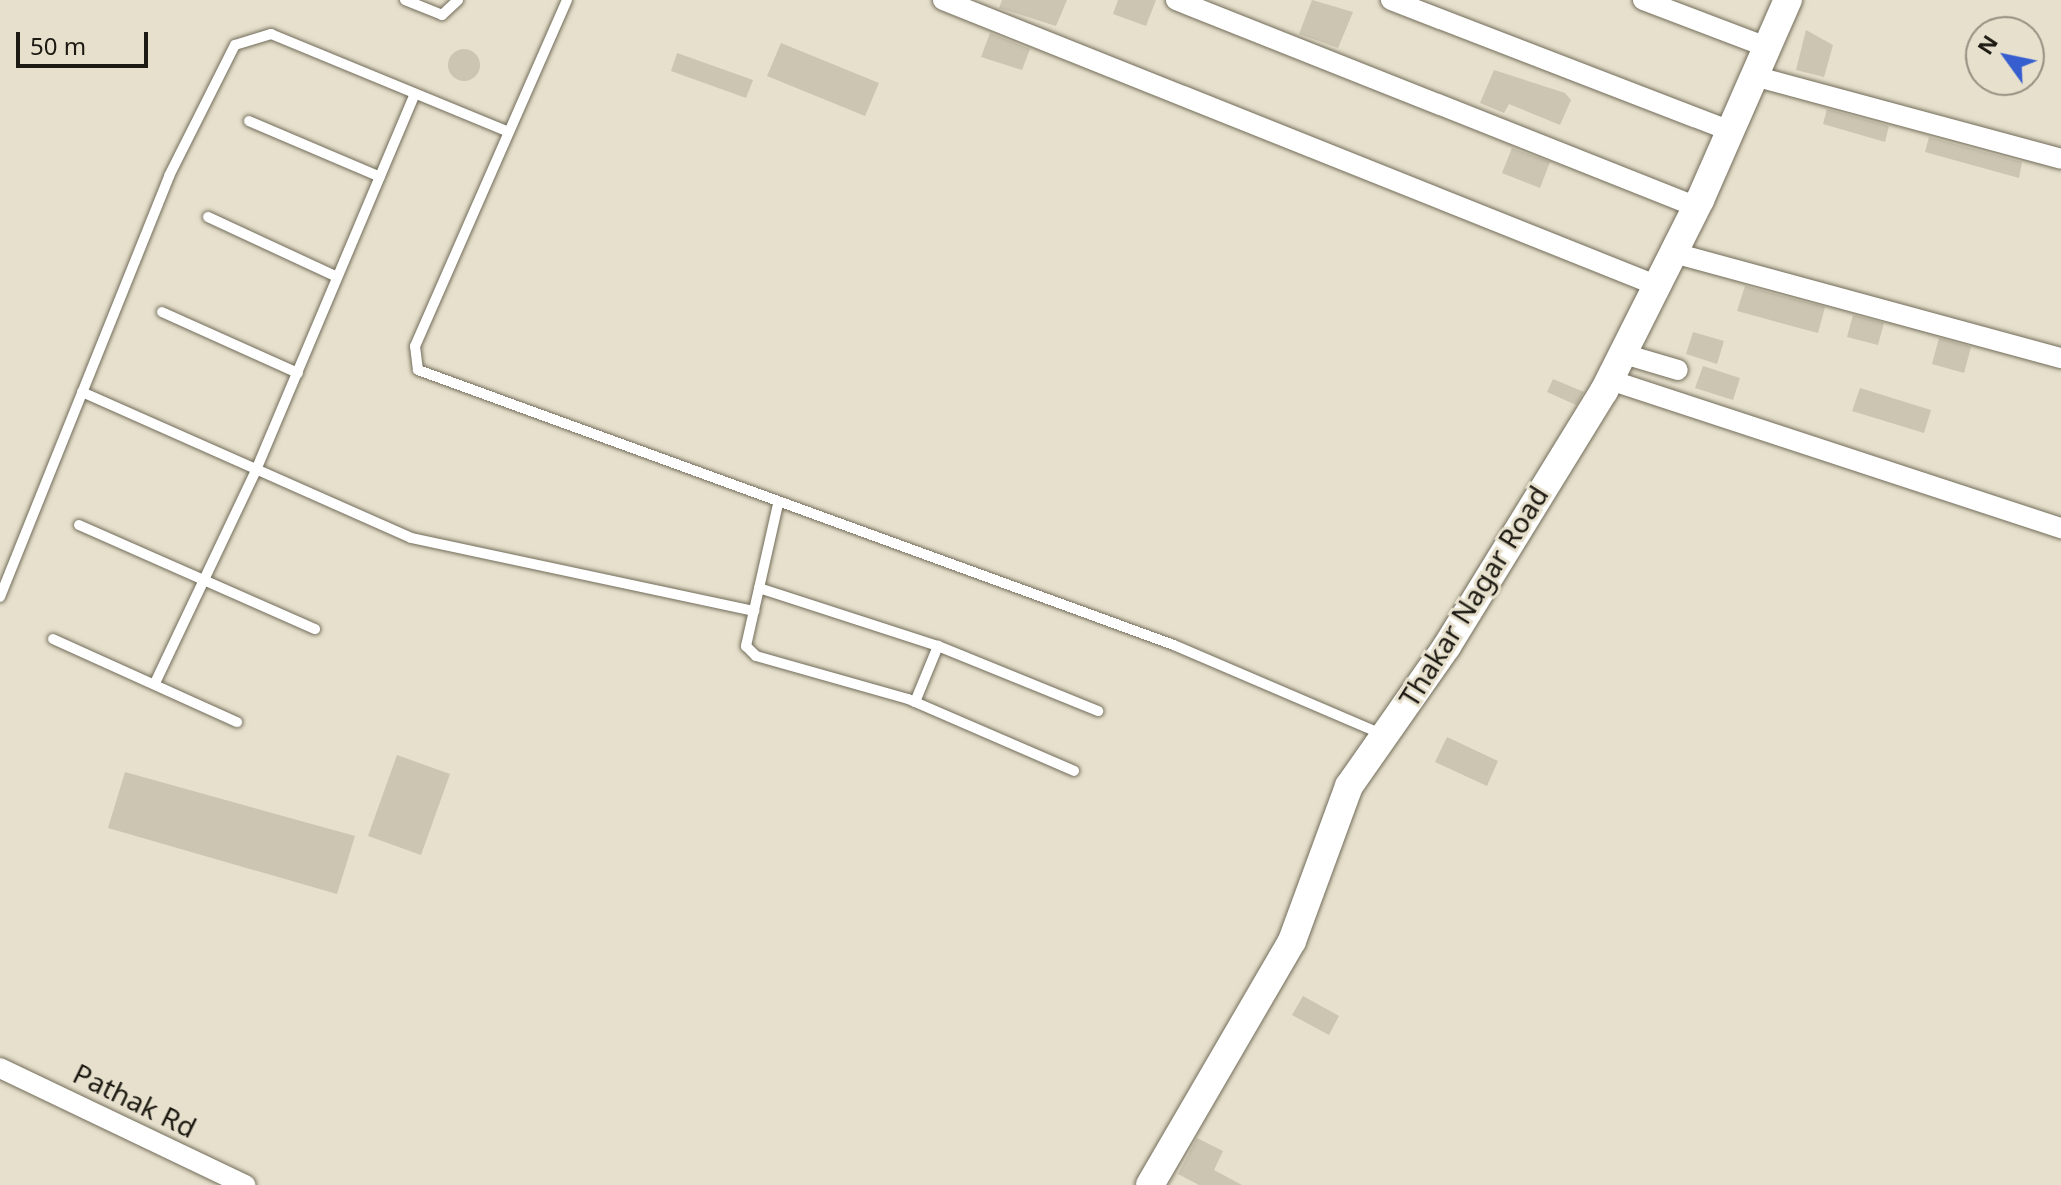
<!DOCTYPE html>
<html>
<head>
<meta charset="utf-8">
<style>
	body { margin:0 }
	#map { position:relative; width:2061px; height:1185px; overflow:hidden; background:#e6e0cc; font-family:"Noto Sans",sans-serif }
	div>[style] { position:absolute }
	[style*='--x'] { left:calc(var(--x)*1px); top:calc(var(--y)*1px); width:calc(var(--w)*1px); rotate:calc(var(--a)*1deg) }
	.building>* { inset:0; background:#cbc5b1 }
	.round { border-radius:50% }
	.roads { filter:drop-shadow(0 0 2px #726c5a) drop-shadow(0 0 2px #726c5a) }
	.lane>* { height:10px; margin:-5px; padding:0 5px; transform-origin:5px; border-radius:5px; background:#fff }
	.street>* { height:20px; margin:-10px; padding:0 10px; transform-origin:10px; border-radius:10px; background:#fff }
	.secondary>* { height:28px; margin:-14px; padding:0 14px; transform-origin:14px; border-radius:14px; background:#fff }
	span { translate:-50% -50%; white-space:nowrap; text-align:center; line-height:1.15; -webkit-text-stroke:6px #e6e0cc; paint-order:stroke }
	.street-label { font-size:28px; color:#1d1a13 }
	.north { position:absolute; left:1965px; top:16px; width:80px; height:80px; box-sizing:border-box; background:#e6e0cc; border:2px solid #969182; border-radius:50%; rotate:303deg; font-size:22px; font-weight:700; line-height:32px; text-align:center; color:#1d1a13 }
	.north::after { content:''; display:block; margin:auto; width:28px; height:36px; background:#365ecf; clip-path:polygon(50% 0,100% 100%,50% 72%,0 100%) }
	.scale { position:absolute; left:16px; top:32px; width:132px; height:36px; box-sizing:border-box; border:4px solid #1d1a13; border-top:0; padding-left:10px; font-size:24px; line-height:28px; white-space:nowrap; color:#1d1a13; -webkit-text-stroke:6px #e6e0cc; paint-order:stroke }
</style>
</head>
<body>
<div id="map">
	<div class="building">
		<div style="clip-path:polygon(1002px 0,1067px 0,1056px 26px,999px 8px)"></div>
		<div style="clip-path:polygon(1118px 0,1156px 0,1146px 26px,1113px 14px)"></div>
		<div style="clip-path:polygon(1312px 0,1353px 12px,1338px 48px,1299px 34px)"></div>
		<div style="clip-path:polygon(1806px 30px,1833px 45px,1824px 77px,1796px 70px)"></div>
		<div style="clip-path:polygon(990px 33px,1030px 49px,1022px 70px,981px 57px)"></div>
		<div style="clip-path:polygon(781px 43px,879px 83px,865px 116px,767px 76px)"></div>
		<div class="round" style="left:448px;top:49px;width:32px;height:32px"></div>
		<div style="clip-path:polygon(677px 53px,753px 80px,746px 98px,671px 71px)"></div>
		<div style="clip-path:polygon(1494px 70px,1565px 93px,1571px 100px,1560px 125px,1509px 104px,1504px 113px,1480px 103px)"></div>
		<div style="clip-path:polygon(1827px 109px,1889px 126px,1885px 142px,1823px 124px)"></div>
		<div style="clip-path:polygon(1929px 137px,2022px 162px,2019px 178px,1925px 152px)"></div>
		<div style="clip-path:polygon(1512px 148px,1550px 162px,1540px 188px,1502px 173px)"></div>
		<div style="clip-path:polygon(1745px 286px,1825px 307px,1818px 333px,1737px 311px)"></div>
		<div style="clip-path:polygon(1853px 315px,1884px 323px,1878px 345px,1847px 337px)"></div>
		<div style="clip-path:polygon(1693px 332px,1724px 341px,1717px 364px,1686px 354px)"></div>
		<div style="clip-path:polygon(1939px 338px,1971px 347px,1964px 373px,1932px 364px)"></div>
		<div style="clip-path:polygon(1703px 366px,1740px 378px,1733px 400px,1695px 388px)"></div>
		<div style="clip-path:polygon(1553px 379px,1584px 392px,1576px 405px,1547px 392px)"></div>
		<div style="clip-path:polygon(1860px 388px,1931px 410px,1924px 433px,1852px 411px)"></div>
		<div style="clip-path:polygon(1447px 737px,1498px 761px,1487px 786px,1435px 762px)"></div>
		<div style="clip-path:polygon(397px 755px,450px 774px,421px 855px,368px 836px)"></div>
		<div style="clip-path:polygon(125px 772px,355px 836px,337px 894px,108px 828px)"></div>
		<div style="clip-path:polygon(1303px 996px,1339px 1016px,1329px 1035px,1292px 1015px)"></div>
		<div style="clip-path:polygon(1197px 1138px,1223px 1151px,1214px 1170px,1242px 1185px,1199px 1185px,1178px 1174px)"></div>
	</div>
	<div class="roads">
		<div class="lane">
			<div style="--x:405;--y:0;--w:40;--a:22"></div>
			<div style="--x:442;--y:15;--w:22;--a:-43"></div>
			<div style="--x:567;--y:0;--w:378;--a:113.7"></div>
			<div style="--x:415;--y:346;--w:24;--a:83"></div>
			<div style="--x:418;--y:370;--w:804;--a:19.99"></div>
			<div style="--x:1174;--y:645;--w:226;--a:23.2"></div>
			<div style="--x:249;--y:121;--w:142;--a:23.1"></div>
			<div style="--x:208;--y:217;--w:142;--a:24.9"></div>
			<div style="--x:162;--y:312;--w:149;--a:24.2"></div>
			<div style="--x:82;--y:392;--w:360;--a:23.9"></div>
			<div style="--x:411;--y:538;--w:351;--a:12"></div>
			<div style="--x:778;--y:504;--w:146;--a:102.7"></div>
			<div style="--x:746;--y:646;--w:14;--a:45"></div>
			<div style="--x:756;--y:656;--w:158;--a:15.8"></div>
			<div style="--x:908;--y:699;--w:181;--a:23.4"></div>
			<div style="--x:79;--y:525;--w:258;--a:23.8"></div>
			<div style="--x:759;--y:588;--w:188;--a:18"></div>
			<div style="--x:938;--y:646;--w:173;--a:22.1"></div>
			<div style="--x:0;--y:597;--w:454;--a:-68.1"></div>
			<div style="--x:169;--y:176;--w:147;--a:-63.3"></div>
			<div style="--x:235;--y:45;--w:38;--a:-17"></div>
			<div style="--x:271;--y:34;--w:257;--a:22.4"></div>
			<div style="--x:53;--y:639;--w:202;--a:24.3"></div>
			<div style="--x:155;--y:683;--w:236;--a:-64.6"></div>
			<div style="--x:256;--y:470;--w:408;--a:-67.1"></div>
			<div style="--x:915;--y:702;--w:61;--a:-67.7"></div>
		</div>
		<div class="street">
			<div style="--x:943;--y:0;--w:770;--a:21.8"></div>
			<div style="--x:1176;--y:0;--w:561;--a:21.67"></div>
			<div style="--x:1391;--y:0;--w:364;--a:21.1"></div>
			<div style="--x:1643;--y:0;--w:133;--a:20.8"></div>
			<div style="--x:1754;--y:76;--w:318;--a:15.1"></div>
			<div style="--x:1674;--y:253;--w:401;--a:15.2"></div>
			<div style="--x:1624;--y:354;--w:56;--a:16.5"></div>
			<div style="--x:1610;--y:380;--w:475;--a:18.2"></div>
			<div style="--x:0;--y:1068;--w:272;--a:25.5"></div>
		</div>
		<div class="secondary">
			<div style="--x:1150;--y:1185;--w:282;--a:-59.8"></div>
			<div style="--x:1292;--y:941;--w:165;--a:-69.8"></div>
			<div style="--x:1349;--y:786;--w:171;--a:-55"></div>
			<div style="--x:1447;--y:646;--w:299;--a:-58.4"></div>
			<div style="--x:1604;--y:391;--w:214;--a:-63.3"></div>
			<div style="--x:1700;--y:200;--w:219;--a:-66.3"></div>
		</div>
	</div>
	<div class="street-label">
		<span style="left:1473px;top:596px;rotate:-58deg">Thakar Nagar Road</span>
		<span style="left:135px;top:1100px;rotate:26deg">Pathak Rd</span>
	</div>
	<div class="north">N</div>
	<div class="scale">50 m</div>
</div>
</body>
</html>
